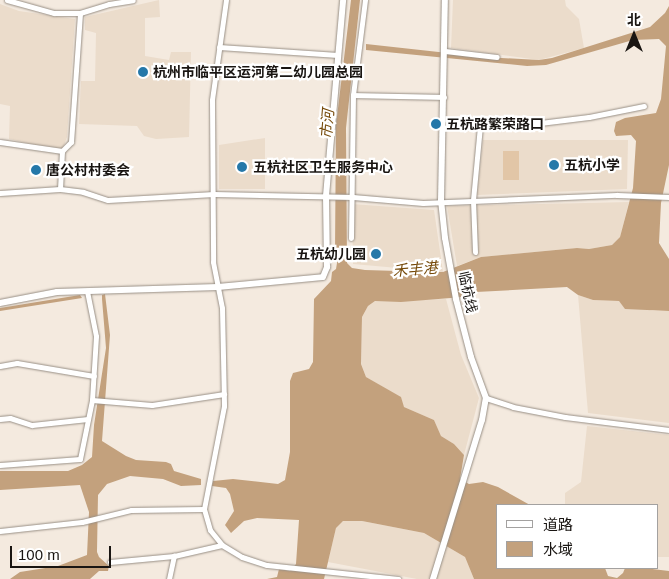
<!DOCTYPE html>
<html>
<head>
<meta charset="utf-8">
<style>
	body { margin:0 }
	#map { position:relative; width:669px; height:579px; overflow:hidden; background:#f4eadf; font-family:Helvetica,"Noto Sans SC",sans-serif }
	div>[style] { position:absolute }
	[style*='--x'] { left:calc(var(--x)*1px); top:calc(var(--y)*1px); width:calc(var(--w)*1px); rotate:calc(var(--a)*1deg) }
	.built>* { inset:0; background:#ebdccb }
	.green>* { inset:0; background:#e2c6a7 }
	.water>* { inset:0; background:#c3a17d }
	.roads { filter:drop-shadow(0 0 1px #988f85) drop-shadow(0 0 1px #988f85) }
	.minor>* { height:5px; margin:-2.5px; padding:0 2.5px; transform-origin:2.5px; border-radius:2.5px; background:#fff }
	.tertiary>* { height:6px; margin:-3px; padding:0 3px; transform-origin:3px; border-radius:3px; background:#fff }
	.dots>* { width:14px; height:14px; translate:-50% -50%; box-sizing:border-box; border:2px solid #fff; border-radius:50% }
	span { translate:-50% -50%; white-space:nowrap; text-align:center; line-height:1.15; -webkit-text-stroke:4.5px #fff; paint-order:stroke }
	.poi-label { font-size:14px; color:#191512; font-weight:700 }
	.left { translate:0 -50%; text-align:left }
	.right { translate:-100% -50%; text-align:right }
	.street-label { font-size:14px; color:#191512 }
	.water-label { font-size:15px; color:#764a0a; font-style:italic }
	.legend { position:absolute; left:496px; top:504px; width:162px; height:65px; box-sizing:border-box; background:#fff; border:1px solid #a3a1a0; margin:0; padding:6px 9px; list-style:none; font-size:15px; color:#191512 }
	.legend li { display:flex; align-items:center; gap:10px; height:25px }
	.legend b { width:25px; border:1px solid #a3a1a0 }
	.north { position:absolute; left:609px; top:10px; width:50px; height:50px; -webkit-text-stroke:4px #fff; paint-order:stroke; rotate:0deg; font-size:14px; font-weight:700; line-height:20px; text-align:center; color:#191512 }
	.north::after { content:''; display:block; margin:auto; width:18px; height:22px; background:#191512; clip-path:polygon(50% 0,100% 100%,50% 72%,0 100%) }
	.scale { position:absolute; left:10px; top:546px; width:101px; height:22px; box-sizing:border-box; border:2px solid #191512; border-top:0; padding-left:6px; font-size:15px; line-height:18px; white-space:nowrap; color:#191512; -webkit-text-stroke:4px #fff; paint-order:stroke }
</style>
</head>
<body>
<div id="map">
	<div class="built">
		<div style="clip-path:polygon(159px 0,160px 17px,145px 18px,145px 56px,169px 60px,171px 52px,191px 52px,189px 137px,156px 139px,144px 136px,137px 126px,79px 124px,81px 81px,95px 81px,96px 33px,85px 30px,85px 17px)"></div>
		<div style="clip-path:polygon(453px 0,565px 0,566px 6px,579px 19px,584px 48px,539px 60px,451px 48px)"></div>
		<div style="clip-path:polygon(0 4px,19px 11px,75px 19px,67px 137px,62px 151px,9px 139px,10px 106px,0 104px)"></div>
		<div style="clip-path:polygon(265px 138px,265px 189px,219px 189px,219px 145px)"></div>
		<div style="clip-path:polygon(483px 140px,628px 140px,627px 189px,477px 195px)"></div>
		<div style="clip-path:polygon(629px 202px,620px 237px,612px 245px,589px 249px,577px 248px,481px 257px,457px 266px,447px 206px)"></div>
		<div style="clip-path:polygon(352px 204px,434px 210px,443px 272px,353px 264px)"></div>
		<div style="clip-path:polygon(578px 295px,593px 300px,619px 301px,653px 311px,669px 311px,669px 423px,588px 413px)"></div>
		<div style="clip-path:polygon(446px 299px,461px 355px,479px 398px,464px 455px,454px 444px,441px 436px,434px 420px,404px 407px,383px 387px,366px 377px,361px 364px,362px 317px,368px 306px,375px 301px)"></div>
		<div style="clip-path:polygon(587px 426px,669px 435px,669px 557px,658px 557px,658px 505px,565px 505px,565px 493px,581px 482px)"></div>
		<div style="clip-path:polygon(343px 521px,362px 521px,424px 533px,465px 557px,474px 579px,417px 579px,328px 562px,336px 528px)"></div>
	</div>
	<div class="green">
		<div style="clip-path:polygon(503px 151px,519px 151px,519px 180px,503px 180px)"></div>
	</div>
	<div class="water">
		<div style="clip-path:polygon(351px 0,360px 0,346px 128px,347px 263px,352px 268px,365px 270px,431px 272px,443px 272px,481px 257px,577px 248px,589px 249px,612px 245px,620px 237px,633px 188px,636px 141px,631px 135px,616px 136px,614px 131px,616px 122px,625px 118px,656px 113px,661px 99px,666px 46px,659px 39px,633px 40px,546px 65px,527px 66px,366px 50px,366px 44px,484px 57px,539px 60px,552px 58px,650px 27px,665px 13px,669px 6px,669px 165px,661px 203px,659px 243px,669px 259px,669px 311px,625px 309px,619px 301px,593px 300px,578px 295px,567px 287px,476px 292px,463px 297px,401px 302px,375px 301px,368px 306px,362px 317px,361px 364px,366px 377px,401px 397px,404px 407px,434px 420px,441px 436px,454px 444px,464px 455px,460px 479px,469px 484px,483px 482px,498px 487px,530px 505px,498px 505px,498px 568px,605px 568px,608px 576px,617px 578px,623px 573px,625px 568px,644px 568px,669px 571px,669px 579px,474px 579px,465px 557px,424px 533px,362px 521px,343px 521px,336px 528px,324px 579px,267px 579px,277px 577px,279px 569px,290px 571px,296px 564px,299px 520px,257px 518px,244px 521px,231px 533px,225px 525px,234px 511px,230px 494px,226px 488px,212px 486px,213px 481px,233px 479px,278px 484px,285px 480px,290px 452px,290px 381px,293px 373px,309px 369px,313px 362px,314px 299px,331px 281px,332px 272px,336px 269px,338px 257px,335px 250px,336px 125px)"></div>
		<div style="clip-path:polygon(105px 294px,110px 335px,102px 441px,126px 456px,136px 460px,166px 462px,171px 464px,174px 471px,201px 479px,201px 485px,181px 486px,163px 479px,130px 476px,107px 484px,98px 495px,97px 552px,99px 557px,109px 566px,108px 571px,99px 571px,90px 579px,10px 579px,20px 572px,58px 566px,87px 555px,89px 512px,80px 485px,0 490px,0 471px,68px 471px,82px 465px,92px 457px,94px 425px,106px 348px,102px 299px,102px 295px)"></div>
		<div style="clip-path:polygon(80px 295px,82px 298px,0 311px,0 308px)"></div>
	</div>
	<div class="roads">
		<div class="minor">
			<div style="--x:7;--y:0;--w:49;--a:15.5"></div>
			<div style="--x:54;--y:13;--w:26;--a:0"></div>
			<div style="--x:80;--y:13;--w:30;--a:-17"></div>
			<div style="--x:109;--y:4;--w:24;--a:-9"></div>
			<div style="--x:226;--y:0;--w:101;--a:98"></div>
			<div style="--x:212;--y:100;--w:162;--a:89.6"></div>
			<div style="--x:213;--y:262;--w:47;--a:78.9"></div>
			<div style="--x:222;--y:308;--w:98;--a:88.8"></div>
			<div style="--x:224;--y:406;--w:105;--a:101"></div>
			<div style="--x:204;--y:509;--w:22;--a:74"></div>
			<div style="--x:210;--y:530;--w:19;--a:51"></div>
			<div style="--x:222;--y:545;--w:23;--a:31"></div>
			<div style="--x:242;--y:557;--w:26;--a:18"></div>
			<div style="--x:267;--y:565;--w:132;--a:6.1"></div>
			<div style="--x:219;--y:47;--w:119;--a:3.8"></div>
			<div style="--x:445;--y:51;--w:52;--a:6.6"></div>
			<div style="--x:353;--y:95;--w:91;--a:1.3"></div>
			<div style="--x:0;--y:142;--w:63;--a:8.3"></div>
			<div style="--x:62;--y:151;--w:13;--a:-45"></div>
			<div style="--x:71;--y:142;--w:129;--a:-86"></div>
			<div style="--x:62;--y:151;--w:38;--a:93"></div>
			<div style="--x:60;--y:189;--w:23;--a:7"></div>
			<div style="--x:83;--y:192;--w:26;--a:18"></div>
			<div style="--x:108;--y:200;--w:106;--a:-3.2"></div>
			<div style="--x:214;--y:194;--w:139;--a:1.2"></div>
			<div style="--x:353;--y:197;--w:70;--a:4.9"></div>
			<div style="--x:423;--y:203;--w:194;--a:-2.4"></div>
			<div style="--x:617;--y:195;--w:52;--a:2.2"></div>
			<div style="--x:0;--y:193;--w:60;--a:-3.8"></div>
			<div style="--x:351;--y:238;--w:143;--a:-89.2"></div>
			<div style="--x:353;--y:95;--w:96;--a:-82.8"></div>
			<div style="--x:475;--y:252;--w:52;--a:-92.2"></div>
			<div style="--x:473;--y:200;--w:74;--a:-84.6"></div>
			<div style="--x:480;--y:126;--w:52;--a:-2.2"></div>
			<div style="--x:532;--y:124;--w:57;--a:-7"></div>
			<div style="--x:589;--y:117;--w:56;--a:-11.3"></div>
			<div style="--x:0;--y:366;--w:17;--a:-10"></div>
			<div style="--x:17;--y:363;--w:78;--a:9.6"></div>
			<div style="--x:486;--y:398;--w:28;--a:18"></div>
			<div style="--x:513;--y:407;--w:53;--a:10.9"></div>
			<div style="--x:565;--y:417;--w:105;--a:7.1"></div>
			<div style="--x:92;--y:400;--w:60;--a:4.8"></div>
			<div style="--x:152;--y:405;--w:73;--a:-8.7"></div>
			<div style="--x:0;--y:419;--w:10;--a:-6"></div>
			<div style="--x:10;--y:418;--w:23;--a:18"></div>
			<div style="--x:32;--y:425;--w:56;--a:-6.1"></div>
			<div style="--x:0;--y:465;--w:80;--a:-4.3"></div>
			<div style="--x:80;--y:459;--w:60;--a:-78.5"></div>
			<div style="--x:92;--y:400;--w:64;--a:-86.4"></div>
			<div style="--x:96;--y:336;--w:46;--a:-101.3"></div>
			<div style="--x:0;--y:531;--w:82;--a:-6.3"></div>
			<div style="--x:82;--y:522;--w:50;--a:-13.8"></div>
			<div style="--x:131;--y:510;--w:73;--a:-0.8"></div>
			<div style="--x:110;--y:562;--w:64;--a:-5.4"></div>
			<div style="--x:174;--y:556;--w:49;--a:-12.9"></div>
			<div style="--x:169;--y:579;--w:24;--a:-78"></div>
		</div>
		<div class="tertiary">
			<div style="--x:0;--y:303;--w:58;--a:-10.9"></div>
			<div style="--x:57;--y:292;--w:161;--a:-1.8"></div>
			<div style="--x:218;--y:287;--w:105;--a:-5.4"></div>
			<div style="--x:323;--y:277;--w:11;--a:-68"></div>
			<div style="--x:327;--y:267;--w:71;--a:-90.8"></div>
			<div style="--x:326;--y:196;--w:197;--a:-85"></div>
			<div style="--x:433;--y:579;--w:166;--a:-72.9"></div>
			<div style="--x:482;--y:420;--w:22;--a:-80"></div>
			<div style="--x:486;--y:398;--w:44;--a:-110.1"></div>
			<div style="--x:471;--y:357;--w:60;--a:-104.5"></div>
			<div style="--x:456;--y:299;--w:62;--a:-100.2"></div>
			<div style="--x:445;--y:238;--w:37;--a:-96"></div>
			<div style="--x:441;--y:201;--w:201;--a:-88.9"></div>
		</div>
	</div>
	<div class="dots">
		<div style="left:143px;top:72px;background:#2578a9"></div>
		<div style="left:436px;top:124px;background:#2578a9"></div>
		<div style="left:554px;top:165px;background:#2578a9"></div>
		<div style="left:242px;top:167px;background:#2578a9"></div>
		<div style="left:36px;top:170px;background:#2578a9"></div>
		<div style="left:376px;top:254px;background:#2578a9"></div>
	</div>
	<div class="poi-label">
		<span class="left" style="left:153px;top:72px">杭州市临平区运河第二幼儿园总园</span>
		<span class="left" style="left:446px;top:124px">五杭路繁荣路口</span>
		<span class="left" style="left:564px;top:165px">五杭小学</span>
		<span class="left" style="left:253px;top:167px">五杭社区卫生服务中心</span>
		<span class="left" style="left:46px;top:170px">唐公村村委会</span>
		<span class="right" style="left:366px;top:254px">五杭幼儿园</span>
	</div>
	<div class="street-label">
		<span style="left:468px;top:292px;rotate:78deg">临杭线</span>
	</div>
	<div class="water-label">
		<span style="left:327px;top:124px;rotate:-85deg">市河</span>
		<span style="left:415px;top:269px;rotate:-5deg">禾丰港</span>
	</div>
	<ul class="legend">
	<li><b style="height:6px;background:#fff"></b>道路</li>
	<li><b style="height:14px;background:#c3a17d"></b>水域</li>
	</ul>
	<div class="north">北</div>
	<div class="scale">100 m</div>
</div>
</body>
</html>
